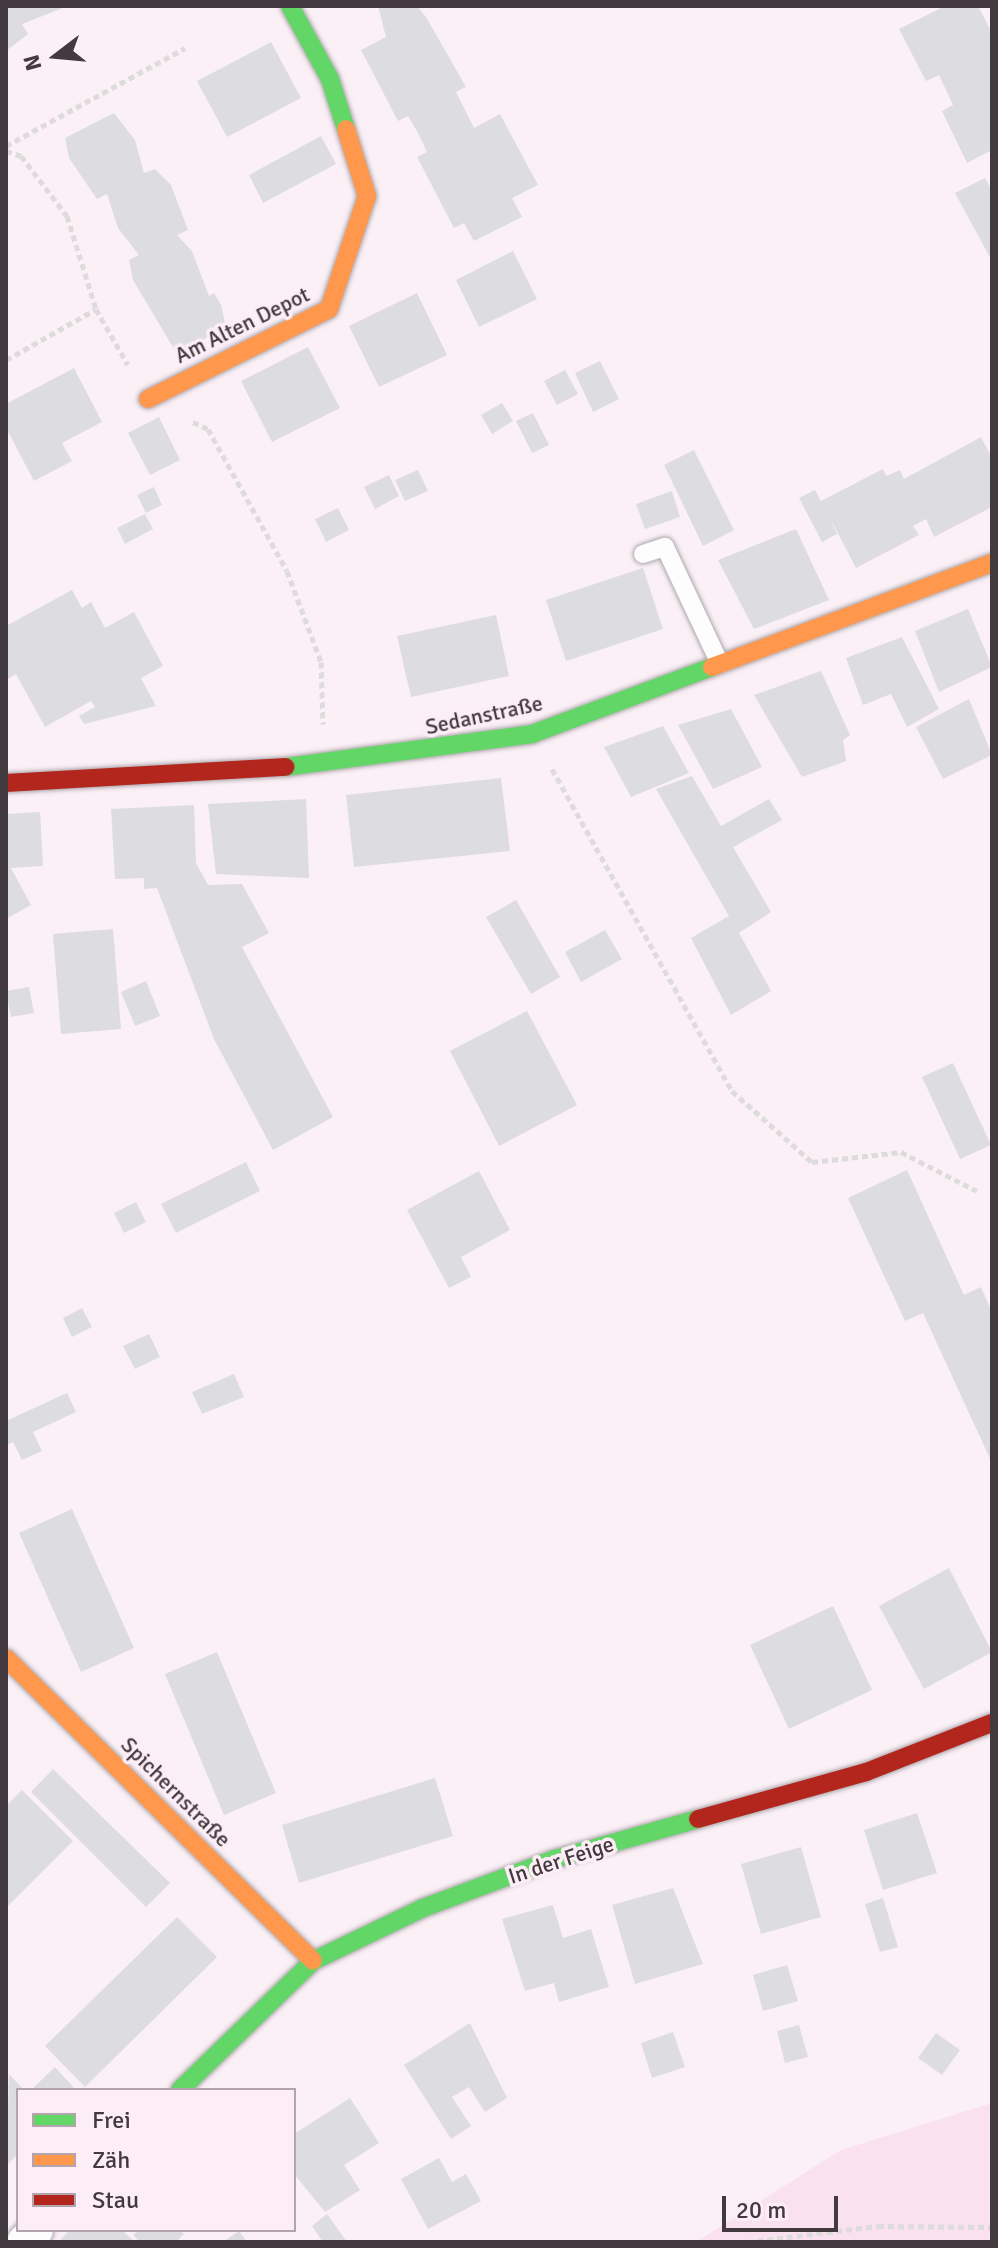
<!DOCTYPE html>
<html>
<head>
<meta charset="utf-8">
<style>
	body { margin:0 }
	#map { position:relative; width:998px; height:2248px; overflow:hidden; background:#faf0f6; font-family:Signika,sans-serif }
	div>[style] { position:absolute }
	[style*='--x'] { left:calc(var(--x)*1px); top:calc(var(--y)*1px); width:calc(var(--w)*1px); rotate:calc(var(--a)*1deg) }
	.green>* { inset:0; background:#fae1f0 }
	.building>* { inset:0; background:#dddde0 }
	.path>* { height:5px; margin-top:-2.5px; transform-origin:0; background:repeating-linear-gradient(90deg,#dddbdc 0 6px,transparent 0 10px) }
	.roads { filter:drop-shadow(0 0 2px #aea7ab) drop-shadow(0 0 2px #aea7ab) }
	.lane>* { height:18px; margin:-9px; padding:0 9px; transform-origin:9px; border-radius:9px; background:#fefdfe }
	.street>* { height:34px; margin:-17px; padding:0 17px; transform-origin:17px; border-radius:17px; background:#fefdfe }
	.fast>* { height:18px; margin:-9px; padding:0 9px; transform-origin:9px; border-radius:9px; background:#63d668 }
	.slow>* { height:18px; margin:-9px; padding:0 9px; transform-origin:9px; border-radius:9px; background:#ff974d }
	.jam>* { height:18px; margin:-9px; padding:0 9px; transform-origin:9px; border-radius:9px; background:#b3261e }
	span { translate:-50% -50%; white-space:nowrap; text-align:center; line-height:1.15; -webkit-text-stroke:7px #fdedf7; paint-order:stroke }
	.street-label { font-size:22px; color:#423a3e }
	.frame { position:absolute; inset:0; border:8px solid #423a3e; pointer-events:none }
	.legend { position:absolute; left:16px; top:2088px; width:280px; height:144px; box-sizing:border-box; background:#fdedf7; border:2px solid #b2a5ad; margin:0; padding:10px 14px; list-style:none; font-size:24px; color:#423a3e }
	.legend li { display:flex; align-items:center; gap:16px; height:40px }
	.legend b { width:40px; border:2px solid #b2a5ad }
	.north { position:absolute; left:16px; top:16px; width:80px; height:80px; -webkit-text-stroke:6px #fdedf7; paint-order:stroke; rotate:254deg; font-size:22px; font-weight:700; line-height:32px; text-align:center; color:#423a3e }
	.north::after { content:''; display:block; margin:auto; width:28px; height:36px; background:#423a3e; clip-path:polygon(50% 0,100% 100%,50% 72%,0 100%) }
	.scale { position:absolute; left:722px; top:2196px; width:116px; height:36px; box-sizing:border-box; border:4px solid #423a3e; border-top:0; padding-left:10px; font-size:24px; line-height:28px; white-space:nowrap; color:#423a3e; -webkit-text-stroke:6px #fdedf7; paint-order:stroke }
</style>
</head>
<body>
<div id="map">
	<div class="green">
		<div style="clip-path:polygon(992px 2103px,992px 2242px,696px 2242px,841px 2150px)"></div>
	</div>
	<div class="building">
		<div style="clip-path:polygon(6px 6px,68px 6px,22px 24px,28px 34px,6px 51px)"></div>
		<div style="clip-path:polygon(378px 6px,417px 6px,426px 17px,466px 87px,456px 92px,474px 128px,500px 114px,538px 185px,512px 198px,522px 217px,474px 241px,464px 223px,454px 228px,417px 157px,427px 152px,418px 133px,408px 116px,398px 121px,361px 50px,386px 37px)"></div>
		<div style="clip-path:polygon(945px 6px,978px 6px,992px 33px,992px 150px,967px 163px,942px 111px,953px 105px,939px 75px,926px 81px,899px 29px)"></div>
		<div style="clip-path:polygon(271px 42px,301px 98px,227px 137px,197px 81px)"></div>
		<div style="clip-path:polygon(114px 113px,135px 140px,144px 173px,155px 169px,171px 185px,188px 230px,177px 235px,192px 251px,209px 296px,214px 293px,221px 305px,226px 327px,177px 354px,133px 280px,129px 260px,139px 255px,118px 228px,107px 194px,97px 199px,69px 158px,65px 138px)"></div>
		<div style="clip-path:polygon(321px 136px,336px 164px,263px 203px,249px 175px)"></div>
		<div style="clip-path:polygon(985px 178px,992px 191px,992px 261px,955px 193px)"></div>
		<div style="clip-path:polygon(513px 251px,537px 299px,479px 327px,456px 280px)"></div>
		<div style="clip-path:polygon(417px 293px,447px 355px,379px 387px,349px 326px)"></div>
		<div style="clip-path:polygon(308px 347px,340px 408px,272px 442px,241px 381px)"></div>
		<div style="clip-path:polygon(600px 361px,619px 399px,593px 412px,575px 373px)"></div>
		<div style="clip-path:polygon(74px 368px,102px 422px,62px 443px,72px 461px,34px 481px,6px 428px,6px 404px)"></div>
		<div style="clip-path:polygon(565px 370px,578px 394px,557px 405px,544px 381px)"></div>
		<div style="clip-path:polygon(502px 403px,513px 421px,492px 434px,481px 415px)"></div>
		<div style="clip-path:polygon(533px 413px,549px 445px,532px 453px,516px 421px)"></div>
		<div style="clip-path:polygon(159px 417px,180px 460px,150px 475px,128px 433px)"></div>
		<div style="clip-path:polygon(981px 437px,992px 458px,992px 507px,934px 537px,926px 519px,913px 526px,919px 535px,856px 568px,830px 518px,837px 534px,822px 542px,799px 498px,815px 490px,821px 501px,883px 469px,886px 476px,900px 470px,904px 479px)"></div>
		<div style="clip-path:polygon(694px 450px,734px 530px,703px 546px,664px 465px)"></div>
		<div style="clip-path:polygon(418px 470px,428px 491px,405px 501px,395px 480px)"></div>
		<div style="clip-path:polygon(389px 475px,399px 496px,375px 509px,364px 487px)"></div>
		<div style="clip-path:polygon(154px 487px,162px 505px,146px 513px,137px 495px)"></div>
		<div style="clip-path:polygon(672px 491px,680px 517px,645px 529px,636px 504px)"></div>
		<div style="clip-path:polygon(338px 508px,349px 530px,326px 542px,315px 519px)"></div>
		<div style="clip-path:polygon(145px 514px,153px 529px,125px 544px,117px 528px)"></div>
		<div style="clip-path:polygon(796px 529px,829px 600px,754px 629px,718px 560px)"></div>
		<div style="clip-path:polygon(643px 568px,663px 629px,566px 661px,546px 600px)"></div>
		<div style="clip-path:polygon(72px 590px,82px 608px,91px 602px,105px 628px,134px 612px,163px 666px,141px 678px,156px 706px,84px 724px,79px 716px,95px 707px,91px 701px,45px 727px,16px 674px,6px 680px,6px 626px)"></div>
		<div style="clip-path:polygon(968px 609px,992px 667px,939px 692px,915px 631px)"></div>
		<div style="clip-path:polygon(496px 615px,509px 676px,411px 697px,397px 636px)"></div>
		<div style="clip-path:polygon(902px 637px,939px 709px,907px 727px,891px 694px,863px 705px,846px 658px)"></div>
		<div style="clip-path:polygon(821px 671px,850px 735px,843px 740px,846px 761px,802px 777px,754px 695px)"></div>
		<div style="clip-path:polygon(969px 699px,992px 755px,943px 779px,916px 727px)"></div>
		<div style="clip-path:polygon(731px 709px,762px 767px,713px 789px,678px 725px)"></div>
		<div style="clip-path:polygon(663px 726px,689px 773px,631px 797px,604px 747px)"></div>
		<div style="clip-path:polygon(692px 776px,721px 826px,769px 799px,782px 820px,733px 847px,771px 912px,739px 933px,771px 991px,731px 1015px,691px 938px,729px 916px,656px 789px)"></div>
		<div style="clip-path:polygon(501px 778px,510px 851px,354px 867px,346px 795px)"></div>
		<div style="clip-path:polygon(306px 799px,309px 878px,216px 874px,208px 804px)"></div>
		<div style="clip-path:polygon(194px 805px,196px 863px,208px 885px,242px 884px,269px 933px,242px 947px,333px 1117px,273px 1150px,214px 1039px,157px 888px,144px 889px,144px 878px,115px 879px,111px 809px)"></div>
		<div style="clip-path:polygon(40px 812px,43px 866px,11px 868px,31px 905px,6px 919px,6px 814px)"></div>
		<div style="clip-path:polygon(516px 900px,560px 977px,531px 994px,486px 917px)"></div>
		<div style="clip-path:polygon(113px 929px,121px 1029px,61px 1034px,53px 934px)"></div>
		<div style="clip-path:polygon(605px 930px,622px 959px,581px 982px,565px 952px)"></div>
		<div style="clip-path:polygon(146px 981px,160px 1016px,135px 1026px,121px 992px)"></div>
		<div style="clip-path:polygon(29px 987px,34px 1013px,11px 1017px,6px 991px)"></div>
		<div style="clip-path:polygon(527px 1011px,577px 1105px,499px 1146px,450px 1051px)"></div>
		<div style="clip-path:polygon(953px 1063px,991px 1145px,960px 1159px,922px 1077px)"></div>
		<div style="clip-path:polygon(246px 1162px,260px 1191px,176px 1233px,161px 1204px)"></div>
		<div style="clip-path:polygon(907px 1170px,964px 1295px,981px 1287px,992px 1312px,992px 1463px,923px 1313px,905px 1321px,848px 1198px)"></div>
		<div style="clip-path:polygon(479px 1171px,510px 1230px,461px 1257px,471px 1277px,449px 1288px,407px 1210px)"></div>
		<div style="clip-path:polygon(136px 1202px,146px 1222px,124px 1233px,114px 1213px)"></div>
		<div style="clip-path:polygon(82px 1308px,92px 1327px,72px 1337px,63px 1318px)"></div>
		<div style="clip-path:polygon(149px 1334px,160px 1357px,135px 1369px,123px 1346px)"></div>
		<div style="clip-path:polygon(234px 1374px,244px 1397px,202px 1414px,192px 1392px)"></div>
		<div style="clip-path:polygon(67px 1393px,76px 1412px,33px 1432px,42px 1451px,22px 1460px,13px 1442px,6px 1445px,6px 1421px)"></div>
		<div style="clip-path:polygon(72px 1509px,134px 1648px,81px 1672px,19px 1533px)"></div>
		<div style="clip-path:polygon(949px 1568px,992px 1652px,924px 1689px,879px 1606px)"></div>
		<div style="clip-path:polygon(833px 1606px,872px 1690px,789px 1729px,750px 1645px)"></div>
		<div style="clip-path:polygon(217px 1652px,276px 1793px,224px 1815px,165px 1674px)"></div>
		<div style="clip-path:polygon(53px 1769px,170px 1883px,146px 1907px,31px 1792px)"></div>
		<div style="clip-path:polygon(435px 1778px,453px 1836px,299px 1883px,282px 1825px)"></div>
		<div style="clip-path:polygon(22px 1790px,73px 1841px,6px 1908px,6px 1806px)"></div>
		<div style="clip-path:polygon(917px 1813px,937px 1873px,883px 1890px,864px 1830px)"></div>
		<div style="clip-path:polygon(801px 1847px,821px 1917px,761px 1934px,741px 1864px)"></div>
		<div style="clip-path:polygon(673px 1888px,703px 1964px,635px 1984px,612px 1905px)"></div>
		<div style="clip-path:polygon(883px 1898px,898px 1947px,880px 1952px,865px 1904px)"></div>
		<div style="clip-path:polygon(553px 1905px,563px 1938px,591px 1929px,609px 1987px,559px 2002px,554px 1983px,525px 1991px,502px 1919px)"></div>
		<div style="clip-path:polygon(177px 1917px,217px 1957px,85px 2087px,45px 2046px)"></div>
		<div style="clip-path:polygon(787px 1965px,798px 2001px,763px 2011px,753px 1975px)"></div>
		<div style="clip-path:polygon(470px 2023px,507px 2098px,485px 2112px,469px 2087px,452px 2097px,471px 2126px,451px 2139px,404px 2065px)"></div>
		<div style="clip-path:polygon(799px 2025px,808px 2057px,785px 2063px,777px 2031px)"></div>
		<div style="clip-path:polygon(673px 2032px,685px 2067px,652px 2078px,641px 2043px)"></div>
		<div style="clip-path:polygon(936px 2033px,960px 2050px,942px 2075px,918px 2058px)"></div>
		<div style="clip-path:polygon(55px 2067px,76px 2090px,31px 2090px)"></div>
		<div style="clip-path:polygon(9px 2074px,24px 2090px,18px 2090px,18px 2154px,6px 2166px)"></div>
		<div style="clip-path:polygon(350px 2098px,379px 2143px,344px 2165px,360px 2190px,325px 2212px,294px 2174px,294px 2134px)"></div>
		<div style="clip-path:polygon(439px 2158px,452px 2182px,466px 2174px,481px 2201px,428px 2229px,401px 2179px)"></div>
		<div style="clip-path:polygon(327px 2214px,347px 2242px,323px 2242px,312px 2226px)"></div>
		<div style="clip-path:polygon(70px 2230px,122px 2230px,133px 2240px,58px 2242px)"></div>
		<div style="clip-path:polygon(139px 2230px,179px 2230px,184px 2234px,176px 2242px,140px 2242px,133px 2235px)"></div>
		<div style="clip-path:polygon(239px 2231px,247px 2242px,223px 2242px)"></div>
	</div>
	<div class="path">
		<div style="--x:6;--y:146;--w:204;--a:-28.7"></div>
		<div style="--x:6;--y:151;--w:16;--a:18"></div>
		<div style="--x:21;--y:156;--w:76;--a:52.5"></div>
		<div style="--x:67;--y:216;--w:97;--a:72.7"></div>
		<div style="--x:96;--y:309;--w:64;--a:60.3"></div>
		<div style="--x:6;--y:360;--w:103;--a:-29.5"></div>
		<div style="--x:193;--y:422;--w:17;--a:25"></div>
		<div style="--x:208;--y:429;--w:162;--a:60.9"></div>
		<div style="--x:287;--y:571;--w:97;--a:69.5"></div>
		<div style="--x:321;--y:662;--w:62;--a:88.2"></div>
		<div style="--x:552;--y:769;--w:369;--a:60.8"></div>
		<div style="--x:732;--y:1091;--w:107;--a:41.6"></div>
		<div style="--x:812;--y:1162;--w:90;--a:-6.4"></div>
		<div style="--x:901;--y:1152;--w:85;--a:27.2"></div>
		<div style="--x:747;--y:2242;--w:132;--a:-7"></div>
		<div style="--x:878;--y:2226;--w:114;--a:0.5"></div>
	</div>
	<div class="roads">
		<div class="lane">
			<div style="--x:643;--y:554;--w:23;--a:-18"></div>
			<div style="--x:665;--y:547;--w:129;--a:64.8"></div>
		</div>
		<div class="street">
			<div style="--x:24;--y:2242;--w:17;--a:-45"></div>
		</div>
		<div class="fast">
			<div style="--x:290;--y:6;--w:83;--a:61.3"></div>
			<div style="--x:330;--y:79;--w:52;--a:72.3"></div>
			<div style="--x:286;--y:767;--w:248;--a:-7.6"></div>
			<div style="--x:532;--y:734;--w:192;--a:-20.4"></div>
			<div style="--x:180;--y:2090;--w:185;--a:-44.1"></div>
			<div style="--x:313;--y:1961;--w:122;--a:-25.7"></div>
			<div style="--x:423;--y:1908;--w:141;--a:-20.4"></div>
			<div style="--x:555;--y:1859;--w:148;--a:-15.6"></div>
		</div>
		<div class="slow">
			<div style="--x:148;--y:399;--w:202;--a:-26.4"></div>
			<div style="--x:329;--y:309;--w:119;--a:-71.4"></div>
			<div style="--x:367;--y:196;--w:70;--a:-107.4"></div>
			<div style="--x:712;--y:667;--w:299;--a:-20.4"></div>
			<div style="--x:6;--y:1658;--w:431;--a:44.6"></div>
		</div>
		<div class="jam">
			<div style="--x:6;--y:783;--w:280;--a:-3.3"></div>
			<div style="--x:698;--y:1819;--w:174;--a:-15.6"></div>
			<div style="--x:866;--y:1772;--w:135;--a:-21.3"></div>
		</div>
	</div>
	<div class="street-label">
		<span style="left:242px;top:325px;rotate:-26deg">Am Alten Depot</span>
		<span style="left:484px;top:715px;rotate:-12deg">Sedanstraße</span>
		<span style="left:176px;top:1792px;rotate:45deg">Spichernstraße</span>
		<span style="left:561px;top:1860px;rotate:-18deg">In der Feige</span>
	</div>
	<div class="frame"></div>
	<ul class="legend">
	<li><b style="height:10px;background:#63d668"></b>Frei</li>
	<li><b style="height:10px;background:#ff974d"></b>Zäh</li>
	<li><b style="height:10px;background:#b3261e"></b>Stau</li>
	</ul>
	<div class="north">N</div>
	<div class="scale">20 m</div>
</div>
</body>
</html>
